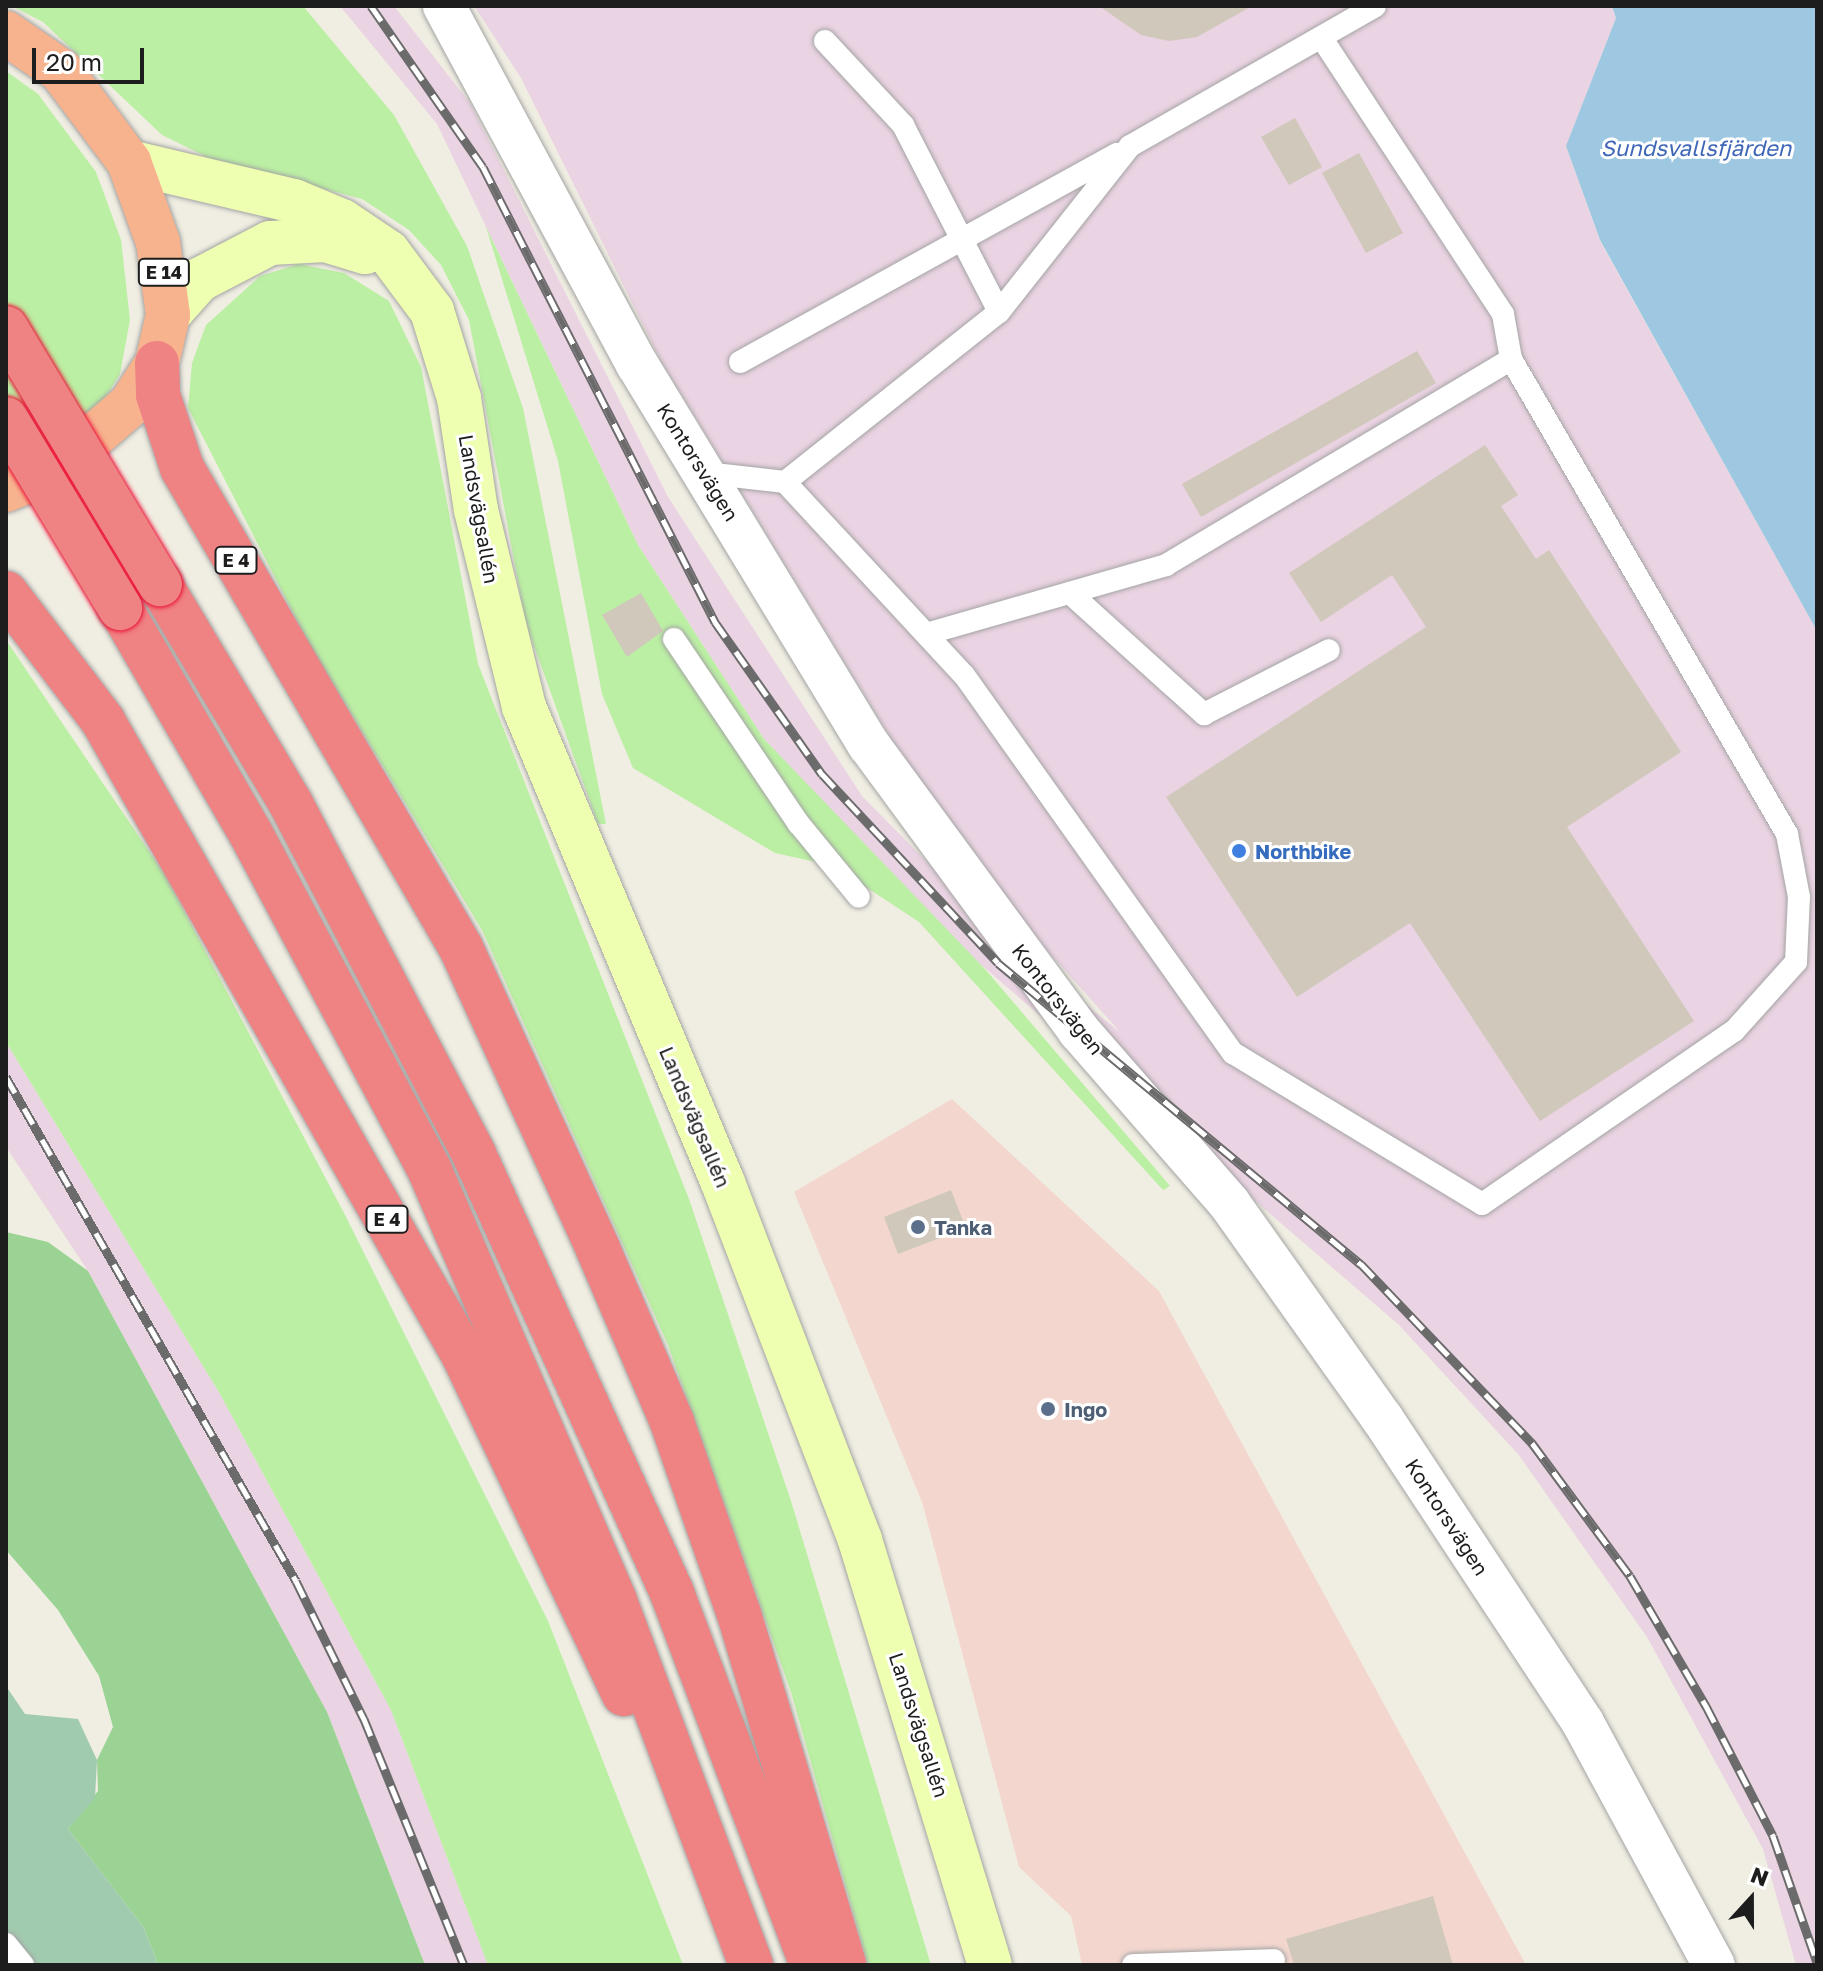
<!DOCTYPE html>
<html>
<head>
<meta charset="utf-8">
<style>
	body { margin:0 }
	#map { position:relative; width:1823px; height:1971px; overflow:hidden; background:#f0eee2; font-family:"Golos Text",sans-serif }
	div>[style] { position:absolute }
	[style*='--x'] { left:calc(var(--x)*1px); top:calc(var(--y)*1px); width:calc(var(--w)*1px); rotate:calc(var(--a)*1deg) }
	.commercial>* { inset:0; background:#f3d7cf }
	.industrial>* { inset:0; background:#ead3e2 }
	.grass>* { inset:0; background:#bbefa3 }
	.forest>* { inset:0; background:#9ad393 }
	.cemetery>* { inset:0; background:#a1cbaf }
	.water>* { inset:0; background:#9ec7e2 }
	.building>* { inset:0; background:#d0c8bb }
	.roads { filter:drop-shadow(0 0 2px #a4a4a4) drop-shadow(0 0 2px #a4a4a4) }
	.service>* { height:22px; margin:-11px; padding:0 11px; transform-origin:11px; border-radius:11px; background:#fff }
	.minor>* { height:42px; margin:-21px; padding:0 21px; transform-origin:21px; border-radius:21px; background:#fff }
	.secondary>* { height:44px; margin:-22px; padding:0 22px; transform-origin:22px; border-radius:22px; background:#eeffb1 }
	.trunk>* { height:44px; margin:-22px; padding:0 22px; transform-origin:22px; border-radius:22px; background:#f7b38e }
	.motorway>* { height:44px; margin:-22px; padding:0 22px; transform-origin:22px; border-radius:22px; background:#ef8283 }
	.rail>* { height:9px; margin-top:-4.5px; transform-origin:0; background:repeating-linear-gradient(90deg,#fff 0 18px,#6b6b6b 0 36px); box-sizing:border-box; border-block:2px solid #6b6b6b }
	.bridges { filter:drop-shadow(0 0 2px #eb1237) drop-shadow(0 0 2px #eb1237) }
	.motorway-bridge>* { height:44px; margin:-22px; padding:0 22px; transform-origin:22px; border-radius:22px; background:#ef8283 }
	.dots>* { width:22px; height:22px; translate:-50% -50%; box-sizing:border-box; border:4px solid #fff; border-radius:50% }
	span { translate:-50% -50%; white-space:nowrap; text-align:center; line-height:1.15; -webkit-text-stroke:6px #fff; paint-order:stroke }
	.shield-label span { padding:2px 6px; background:#fff; border:2px solid; border-radius:6px; -webkit-text-stroke-width:0 }
	.shield-label { font-size:18px; color:#1d1d1d; font-weight:700 }
	.street-label { font-size:20px; color:#1d1d1d }
	.shop-label { font-size:20px; color:#366cbe; font-weight:700 }
	.left { translate:0 -50%; text-align:left }
	.service-label { font-size:20px; color:#4e5e75; font-weight:700 }
	.water-label { font-size:22px; color:#4067b7; font-style:italic }
	.frame { position:absolute; inset:0; border:8px solid #1d1d1d; pointer-events:none }
	.north { position:absolute; left:1711px; top:1859px; width:80px; height:80px; -webkit-text-stroke:6px #fff; paint-order:stroke; rotate:21deg; font-size:22px; font-weight:700; line-height:32px; text-align:center; color:#1d1d1d }
	.north::after { content:''; display:block; margin:auto; width:28px; height:36px; background:#1d1d1d; clip-path:polygon(50% 0,100% 100%,50% 72%,0 100%) }
	.scale { position:absolute; left:32px; top:48px; width:112px; height:36px; box-sizing:border-box; border:4px solid #1d1d1d; border-top:0; padding-left:10px; font-size:24px; line-height:28px; white-space:nowrap; color:#1d1d1d; -webkit-text-stroke:6px #fff; paint-order:stroke }
</style>
</head>
<body>
<div id="map">
	<div class="commercial">
		<div style="clip-path:polygon(952px 1099px,1159px 1291px,1526px 1965px,1082px 1965px,1071px 1916px,1019px 1867px,922px 1502px,794px 1192px)"></div>
	</div>
	<div class="industrial">
		<div style="clip-path:polygon(340px 6px,394px 6px,470px 103px,668px 497px,862px 796px,992px 928px,1120px 1032px,983px 879px,885px 729px,661px 361px,521px 78px,474px 6px,1612px 6px,1616px 18px,1566px 146px,1600px 241px,1817px 631px,1817px 1965px,1796px 1965px,1763px 1849px,1647px 1637px,1518px 1454px,1399px 1325px,950px 938px,764px 739px,638px 545px,437px 124px)"></div>
		<div style="clip-path:polygon(6px 1042px,220px 1394px,391px 1710px,488px 1965px,425px 1965px,327px 1712px,88px 1271px,6px 1147px)"></div>
	</div>
	<div class="grass">
		<div style="clip-path:polygon(12px 6px,303px 6px,394px 115px,467px 246px,523px 408px,606px 824px,598px 824px,526px 624px,469px 320px,441px 265px,409px 230px,362px 199px,211px 159px,162px 135px,43px 22px)"></div>
		<div style="clip-path:polygon(6px 71px,38px 94px,96px 172px,121px 240px,130px 320px,120px 374px,99px 408px,68px 438px,6px 464px)"></div>
		<div style="clip-path:polygon(486px 227px,638px 545px,764px 739px,985px 969px,1170px 1186px,1163px 1190px,919px 922px,834px 866px,775px 853px,633px 768px,602px 694px,558px 461px)"></div>
		<div style="clip-path:polygon(299px 264px,344px 273px,389px 301px,421px 367px,478px 664px,689px 1199px,791px 1501px,931px 1965px,868px 1965px,791px 1692px,668px 1345px,482px 930px,308px 642px,188px 408px,192px 363px,206px 325px,260px 276px)"></div>
		<div style="clip-path:polygon(6px 640px,165px 875px,344px 1213px,548px 1621px,683px 1965px,488px 1965px,391px 1710px,220px 1394px,6px 1042px)"></div>
	</div>
	<div class="forest">
		<div style="clip-path:polygon(6px 1232px,48px 1242px,88px 1271px,327px 1712px,425px 1965px,158px 1965px,144px 1928px,68px 1829px,98px 1791px,97px 1760px,113px 1727px,99px 1676px,58px 1610px,6px 1550px)"></div>
	</div>
	<div class="cemetery">
		<div style="clip-path:polygon(6px 1686px,25px 1714px,78px 1719px,97px 1760px,95px 1798px,68px 1829px,144px 1928px,158px 1965px,6px 1965px)"></div>
	</div>
	<div class="water">
		<div style="clip-path:polygon(1612px 6px,1817px 6px,1817px 631px,1600px 240px,1566px 146px,1616px 18px)"></div>
	</div>
	<div class="building">
		<div style="clip-path:polygon(1099px 6px,1252px 6px,1197px 37px,1169px 41px,1141px 35px)"></div>
		<div style="clip-path:polygon(1295px 118px,1322px 167px,1289px 185px,1261px 137px)"></div>
		<div style="clip-path:polygon(1359px 153px,1403px 233px,1366px 253px,1322px 173px)"></div>
		<div style="clip-path:polygon(1417px 351px,1436px 383px,1201px 517px,1182px 484px)"></div>
		<div style="clip-path:polygon(1485px 445px,1518px 495px,1501px 506px,1536px 559px,1549px 550px,1681px 752px,1567px 827px,1694px 1021px,1540px 1121px,1410px 923px,1297px 997px,1166px 797px,1426px 627px,1392px 575px,1321px 622px,1289px 573px)"></div>
		<div style="clip-path:polygon(641px 593px,663px 631px,627px 657px,602px 615px)"></div>
		<div style="clip-path:polygon(951px 1190px,966px 1228px,898px 1254px,884px 1217px)"></div>
		<div style="clip-path:polygon(1433px 1896px,1453px 1965px,1294px 1965px,1286px 1939px)"></div>
	</div>
	<div class="roads">
		<div class="service">
			<div style="--x:825;--y:41;--w:115;--a:47.1"></div>
			<div style="--x:903;--y:125;--w:210;--a:62.8"></div>
			<div style="--x:740;--y:362;--w:431;--a:-28.9"></div>
			<div style="--x:705;--y:473;--w:81;--a:6.4"></div>
			<div style="--x:785;--y:482;--w:263;--a:47.2"></div>
			<div style="--x:964;--y:675;--w:464;--a:54.6"></div>
			<div style="--x:1233;--y:1053;--w:291;--a:31.2"></div>
			<div style="--x:1482;--y:1204;--w:306;--a:-34.5"></div>
			<div style="--x:1734;--y:1031;--w:93;--a:-48.1"></div>
			<div style="--x:1796;--y:962;--w:65;--a:-87.4"></div>
			<div style="--x:1799;--y:897;--w:64;--a:-100.8"></div>
			<div style="--x:1787;--y:834;--w:549;--a:-120.16"></div>
			<div style="--x:1511;--y:359;--w:46;--a:-100.1"></div>
			<div style="--x:1503;--y:314;--w:330;--a:-123.3"></div>
			<div style="--x:785;--y:482;--w:273;--a:-38.5"></div>
			<div style="--x:999;--y:312;--w:211;--a:-51.7"></div>
			<div style="--x:1130;--y:146;--w:282;--a:-29.7"></div>
			<div style="--x:1070;--y:593;--w:181;--a:42.1"></div>
			<div style="--x:1204;--y:714;--w:140;--a:-27.1"></div>
			<div style="--x:926;--y:634;--w:250;--a:-16"></div>
			<div style="--x:1166;--y:565;--w:402;--a:-30.8"></div>
			<div style="--x:674;--y:639;--w:223;--a:56"></div>
			<div style="--x:799;--y:824;--w:94;--a:50.6"></div>
			<div style="--x:6;--y:1944;--w:27;--a:51"></div>
			<div style="--x:1133;--y:1965;--w:141;--a:-2"></div>
		</div>
		<div class="minor">
			<div style="--x:444;--y:6;--w:407;--a:61.7"></div>
			<div style="--x:637;--y:364;--w:446;--a:58.7"></div>
			<div style="--x:869;--y:745;--w:355;--a:53.7"></div>
			<div style="--x:1079;--y:1031;--w:228;--a:48.9"></div>
			<div style="--x:1229;--y:1203;--w:264;--a:54.6"></div>
			<div style="--x:1382;--y:1418;--w:365;--a:56.6"></div>
			<div style="--x:1583;--y:1723;--w:275;--a:61.6"></div>
		</div>
		<div class="secondary">
			<div style="--x:129;--y:162;--w:170;--a:13.3"></div>
			<div style="--x:294;--y:201;--w:52;--a:22.6"></div>
			<div style="--x:342;--y:221;--w:55;--a:34"></div>
			<div style="--x:388;--y:252;--w:74;--a:53.3"></div>
			<div style="--x:432;--y:311;--w:91;--a:72.8"></div>
			<div style="--x:459;--y:398;--w:113;--a:81.4"></div>
			<div style="--x:476;--y:510;--w:203;--a:76.3"></div>
			<div style="--x:524;--y:707;--w:516;--a:67.31"></div>
			<div style="--x:723;--y:1183;--w:382;--a:69"></div>
			<div style="--x:860;--y:1540;--w:444;--a:73"></div>
			<div style="--x:168;--y:315;--w:47;--a:-48.5"></div>
			<div style="--x:199;--y:280;--w:80;--a:-27.5"></div>
			<div style="--x:270;--y:243;--w:55;--a:-3.1"></div>
			<div style="--x:325;--y:240;--w:42;--a:16.7"></div>
		</div>
		<div class="trunk">
			<div style="--x:6;--y:33;--w:67;--a:34.6"></div>
			<div style="--x:61;--y:71;--w:114;--a:53.2"></div>
			<div style="--x:129;--y:162;--w:85;--a:70.1"></div>
			<div style="--x:158;--y:242;--w:74;--a:82.2"></div>
			<div style="--x:168;--y:315;--w:49;--a:102.9"></div>
			<div style="--x:157;--y:363;--w:49;--a:122.4"></div>
			<div style="--x:131;--y:404;--w:99;--a:139.1"></div>
			<div style="--x:56;--y:469;--w:54;--a:157.2"></div>
		</div>
		<div class="motorway">
			<div style="--x:157;--y:363;--w:32;--a:88"></div>
			<div style="--x:158;--y:395;--w:77;--a:71.8"></div>
			<div style="--x:182;--y:468;--w:555;--a:59.83"></div>
			<div style="--x:461;--y:948;--w:331;--a:65.5"></div>
			<div style="--x:598;--y:1249;--w:188;--a:66.8"></div>
			<div style="--x:672;--y:1422;--w:203;--a:70.8"></div>
			<div style="--x:739;--y:1614;--w:366;--a:73.3"></div>
			<div style="--x:160;--y:584;--w:256;--a:59.2"></div>
			<div style="--x:291;--y:804;--w:393;--a:62.4"></div>
			<div style="--x:473;--y:1152;--w:484;--a:65.7"></div>
			<div style="--x:672;--y:1593;--w:397;--a:69.4"></div>
			<div style="--x:6;--y:593;--w:161;--a:52.8"></div>
			<div style="--x:103;--y:721;--w:730;--a:60.38"></div>
			<div style="--x:464;--y:1356;--w:374;--a:64.7"></div>
			<div style="--x:120;--y:608;--w:261;--a:59.9"></div>
			<div style="--x:251;--y:834;--w:382;--a:62"></div>
			<div style="--x:430;--y:1171;--w:468;--a:66.7"></div>
			<div style="--x:615;--y:1601;--w:389;--a:69.5"></div>
		</div>
	</div>
	<div class="rail">
		<div style="--x:371;--y:6;--w:196;--a:55.2"></div>
		<div style="--x:483;--y:167;--w:511;--a:62.98"></div>
		<div style="--x:715;--y:622;--w:186;--a:54.9"></div>
		<div style="--x:822;--y:774;--w:258;--a:47"></div>
		<div style="--x:998;--y:963;--w:472;--a:39.7"></div>
		<div style="--x:1361;--y:1264;--w:248;--a:46.3"></div>
		<div style="--x:1532;--y:1443;--w:165;--a:53.6"></div>
		<div style="--x:1630;--y:1576;--w:151;--a:59.7"></div>
		<div style="--x:1706;--y:1706;--w:146;--a:62.7"></div>
		<div style="--x:1773;--y:1836;--w:133;--a:70.8"></div>
		<div style="--x:6;--y:1077;--w:581;--a:60.08"></div>
		<div style="--x:296;--y:1581;--w:154;--a:63.8"></div>
		<div style="--x:364;--y:1719;--w:266;--a:67.9"></div>
	</div>
	<div class="bridges">
		<div class="motorway-bridge">
			<div style="--x:6;--y:328;--w:299;--a:59"></div>
			<div style="--x:6;--y:419;--w:221;--a:58.9"></div>
		</div>
	</div>
	<div class="dots">
		<div style="left:1239px;top:851px;background:#3f7fe0"></div>
		<div style="left:918px;top:1227px;background:#5c6f8a"></div>
		<div style="left:1048px;top:1409px;background:#5c6f8a"></div>
	</div>
	<div class="shield-label">
		<span style="left:164px;top:272px">E 14</span>
		<span style="left:236px;top:560px">E 4</span>
		<span style="left:387px;top:1219px">E 4</span>
	</div>
	<div class="street-label">
		<span style="left:698px;top:462px;rotate:58deg">Kontorsvägen</span>
		<span style="left:479px;top:509px;rotate:80deg">Landsvägsallén</span>
		<span style="left:1058px;top:999px;rotate:52deg">Kontorsvägen</span>
		<span style="left:695px;top:1117px;rotate:67deg">Landsvägsallén</span>
		<span style="left:1447px;top:1517px;rotate:57deg">Kontorsvägen</span>
		<span style="left:919px;top:1725px;rotate:72deg">Landsvägsallén</span>
	</div>
	<div class="shop-label">
		<span class="left" style="left:1255px;top:851px">Northbike</span>
	</div>
	<div class="service-label">
		<span class="left" style="left:934px;top:1227px">Tanka</span>
		<span class="left" style="left:1064px;top:1409px">Ingo</span>
	</div>
	<div class="water-label">
		<span style="left:1696px;top:148px">Sundsvallsfjärden</span>
	</div>
	<div class="frame"></div>
	<div class="north">N</div>
	<div class="scale">20 m</div>
</div>
</body>
</html>
